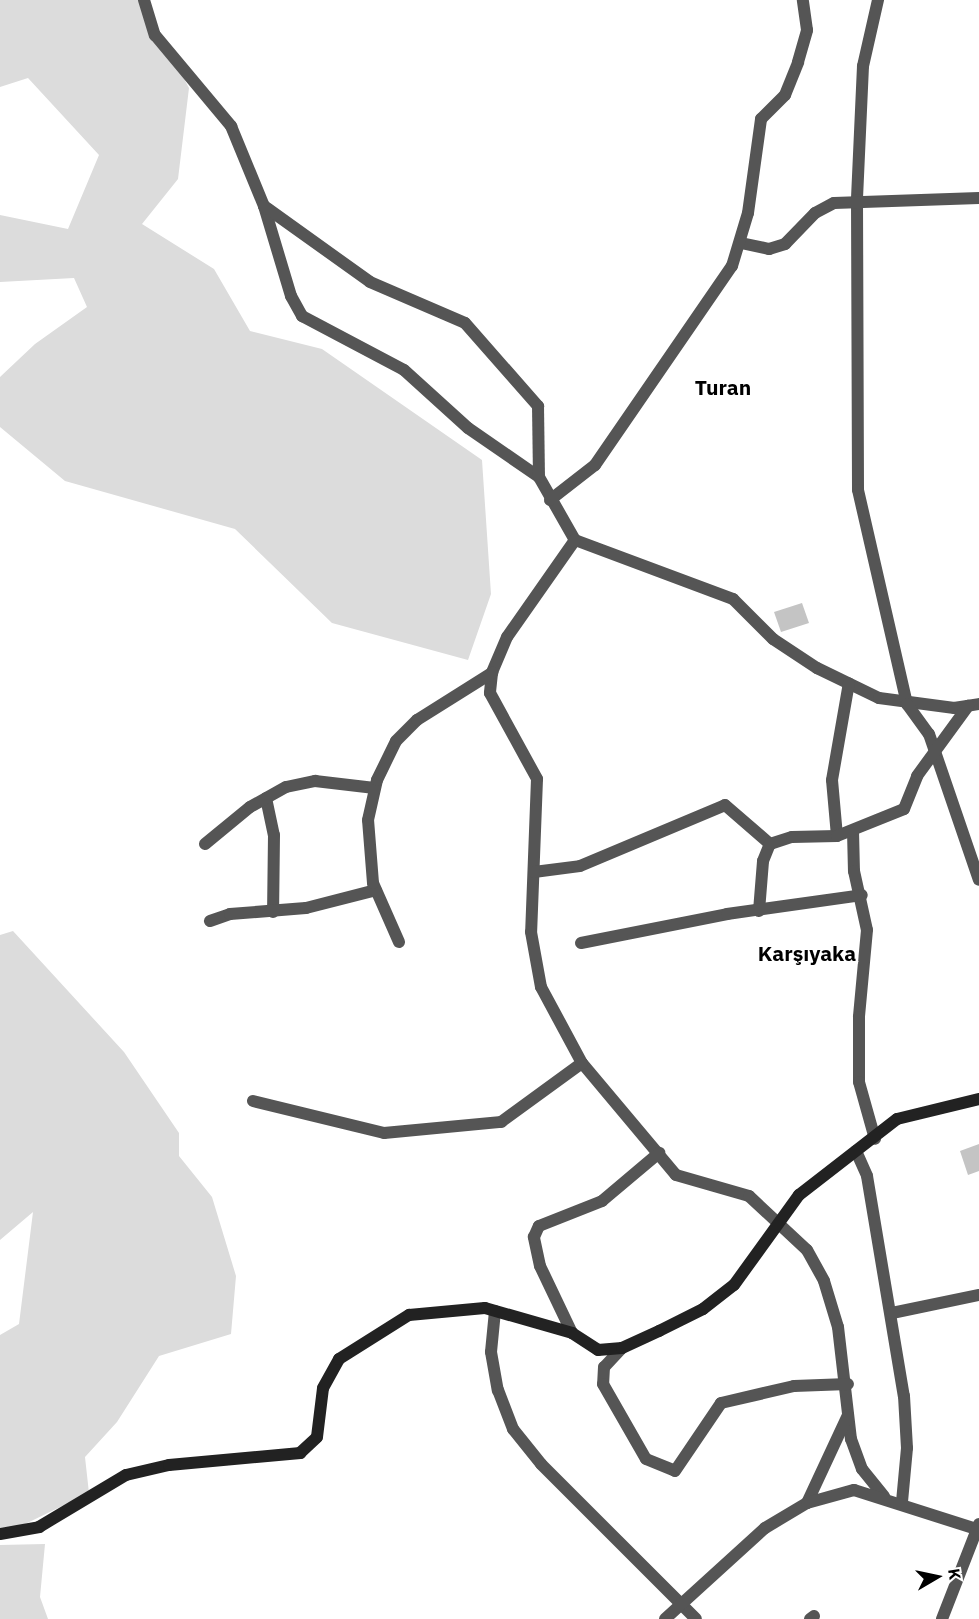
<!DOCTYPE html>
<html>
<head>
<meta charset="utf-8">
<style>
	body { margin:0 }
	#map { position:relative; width:979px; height:1619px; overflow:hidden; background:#fff; font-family:"IBM Plex Sans",sans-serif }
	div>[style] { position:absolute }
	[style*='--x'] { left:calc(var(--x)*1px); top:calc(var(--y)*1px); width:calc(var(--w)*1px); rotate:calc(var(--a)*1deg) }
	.green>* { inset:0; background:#dcdcdc }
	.building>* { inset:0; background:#c4c4c4 }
	.street>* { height:12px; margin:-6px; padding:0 6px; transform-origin:6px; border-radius:6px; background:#555 }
	.secondary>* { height:12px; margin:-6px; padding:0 6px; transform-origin:6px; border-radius:6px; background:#222 }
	span { translate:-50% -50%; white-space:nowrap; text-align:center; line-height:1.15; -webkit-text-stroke:5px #fff; paint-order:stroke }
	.district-label { font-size:21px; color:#000; font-weight:700 }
	.north { position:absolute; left:907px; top:1547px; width:60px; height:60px; -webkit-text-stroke:4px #fff; paint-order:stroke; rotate:81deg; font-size:16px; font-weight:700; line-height:24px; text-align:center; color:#000 }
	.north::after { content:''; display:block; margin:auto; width:21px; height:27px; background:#000; clip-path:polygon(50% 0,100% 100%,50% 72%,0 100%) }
</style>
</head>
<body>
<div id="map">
	<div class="green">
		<div style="clip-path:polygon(0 0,142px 0,189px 88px,178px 179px,142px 224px,214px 269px,250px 331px,322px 349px,482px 460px,491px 594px,468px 660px,332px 623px,235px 529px,65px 481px,0 427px,0 377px,35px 344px,87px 307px,74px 278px,0 282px,0 215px,68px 229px,99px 155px,28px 78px,0 87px)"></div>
		<div style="clip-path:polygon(13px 931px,124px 1052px,179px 1133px,179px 1156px,212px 1197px,236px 1276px,231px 1334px,159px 1356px,117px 1422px,85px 1457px,89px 1493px,23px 1525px,0 1528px,0 1335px,19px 1324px,33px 1212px,0 1240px,0 935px)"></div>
		<div style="clip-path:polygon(45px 1544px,40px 1597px,48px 1619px,0 1619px,0 1545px)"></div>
	</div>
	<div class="building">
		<div style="clip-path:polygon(802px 603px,809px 623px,781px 632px,774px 612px)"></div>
		<div style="clip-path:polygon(979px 1144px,979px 1171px,968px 1175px,960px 1151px)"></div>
	</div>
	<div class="street">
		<div style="--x:144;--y:0;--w:37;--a:73"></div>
		<div style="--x:155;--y:35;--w:119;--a:50.1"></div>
		<div style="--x:231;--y:126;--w:87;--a:67.6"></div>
		<div style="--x:264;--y:206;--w:94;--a:73.3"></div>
		<div style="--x:291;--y:296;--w:23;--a:61"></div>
		<div style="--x:302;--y:316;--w:115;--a:27.9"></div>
		<div style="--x:404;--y:370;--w:86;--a:42.2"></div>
		<div style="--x:468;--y:428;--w:86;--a:34.6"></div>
		<div style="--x:539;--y:477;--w:73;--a:60.3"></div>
		<div style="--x:575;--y:540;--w:169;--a:20.5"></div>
		<div style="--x:733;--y:599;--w:57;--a:45"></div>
		<div style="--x:773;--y:639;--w:53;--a:33.4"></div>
		<div style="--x:817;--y:668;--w:69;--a:25.8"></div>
		<div style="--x:879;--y:698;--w:76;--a:7.6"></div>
		<div style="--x:954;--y:708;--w:25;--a:-9"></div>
		<div style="--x:878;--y:0;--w:68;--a:102.8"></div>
		<div style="--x:863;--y:66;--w:134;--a:92.6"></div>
		<div style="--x:857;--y:200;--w:290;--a:89.8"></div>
		<div style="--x:858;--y:490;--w:220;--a:77.1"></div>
		<div style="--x:907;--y:704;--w:37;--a:54"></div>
		<div style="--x:929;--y:734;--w:154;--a:71.1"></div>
		<div style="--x:264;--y:206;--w:130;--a:35.6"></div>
		<div style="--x:370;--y:282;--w:103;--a:23.3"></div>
		<div style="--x:465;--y:323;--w:111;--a:48.7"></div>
		<div style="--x:538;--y:406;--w:71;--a:89.2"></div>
		<div style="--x:741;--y:243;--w:29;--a:12"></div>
		<div style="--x:769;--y:249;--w:17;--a:-17"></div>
		<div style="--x:785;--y:244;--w:43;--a:-45.9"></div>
		<div style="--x:815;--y:213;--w:21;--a:-28"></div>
		<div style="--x:834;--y:203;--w:145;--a:-2"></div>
		<div style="--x:550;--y:500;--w:57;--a:-37.9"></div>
		<div style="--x:595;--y:465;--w:242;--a:-55.5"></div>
		<div style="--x:732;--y:266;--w:55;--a:-73.2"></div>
		<div style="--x:748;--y:213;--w:95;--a:-82.1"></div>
		<div style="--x:761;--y:119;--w:34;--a:-45"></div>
		<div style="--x:785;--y:95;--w:35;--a:-68"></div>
		<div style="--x:798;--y:62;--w:33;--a:-74"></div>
		<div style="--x:807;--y:30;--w:30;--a:-98"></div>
		<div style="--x:575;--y:540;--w:118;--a:125"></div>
		<div style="--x:507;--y:637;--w:39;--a:113"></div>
		<div style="--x:492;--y:673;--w:20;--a:96"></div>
		<div style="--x:490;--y:693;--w:98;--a:61.3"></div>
		<div style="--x:537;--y:779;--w:153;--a:92.2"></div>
		<div style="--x:531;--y:932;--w:56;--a:79.7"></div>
		<div style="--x:541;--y:987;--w:86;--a:61.7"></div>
		<div style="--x:582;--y:1063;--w:146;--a:50"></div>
		<div style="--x:676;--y:1175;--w:76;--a:16"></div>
		<div style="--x:749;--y:1196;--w:79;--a:43"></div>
		<div style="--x:807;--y:1250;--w:35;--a:61"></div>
		<div style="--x:824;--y:1281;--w:48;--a:73.1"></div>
		<div style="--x:838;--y:1327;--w:113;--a:83.4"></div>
		<div style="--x:851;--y:1439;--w:32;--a:70"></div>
		<div style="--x:862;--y:1469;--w:35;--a:51"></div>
		<div style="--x:266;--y:798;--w:38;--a:78"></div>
		<div style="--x:274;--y:835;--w:77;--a:90.7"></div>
		<div style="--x:853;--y:831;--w:40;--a:88.6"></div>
		<div style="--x:854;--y:871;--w:60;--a:77.6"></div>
		<div style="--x:867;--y:930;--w:87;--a:95.3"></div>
		<div style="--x:859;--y:1017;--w:65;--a:90"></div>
		<div style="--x:859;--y:1082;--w:59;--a:74.3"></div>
		<div style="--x:837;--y:836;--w:56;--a:-95.1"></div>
		<div style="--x:832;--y:780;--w:98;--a:-80.1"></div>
		<div style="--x:205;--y:844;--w:58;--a:-39.4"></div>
		<div style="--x:250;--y:807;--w:41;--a:-29.1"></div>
		<div style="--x:286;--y:787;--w:30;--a:-12"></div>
		<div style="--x:315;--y:781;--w:60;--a:6.7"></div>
		<div style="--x:534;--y:872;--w:46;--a:-7.4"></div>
		<div style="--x:580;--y:866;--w:157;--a:-22.8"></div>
		<div style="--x:725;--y:805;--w:60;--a:40.9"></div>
		<div style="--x:759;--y:911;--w:50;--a:-85.4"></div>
		<div style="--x:763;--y:861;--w:18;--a:-68"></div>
		<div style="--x:770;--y:844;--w:23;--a:-18"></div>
		<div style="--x:792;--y:837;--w:45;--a:-1.3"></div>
		<div style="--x:837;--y:836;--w:72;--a:-21.9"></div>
		<div style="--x:904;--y:809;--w:35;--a:-68"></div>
		<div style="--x:917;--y:776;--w:87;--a:-53.9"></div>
		<div style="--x:210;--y:921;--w:21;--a:-19"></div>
		<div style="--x:230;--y:914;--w:76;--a:-4.5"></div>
		<div style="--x:306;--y:908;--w:72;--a:-14.4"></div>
		<div style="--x:399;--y:942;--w:64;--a:-113.8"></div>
		<div style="--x:373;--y:883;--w:63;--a:-94.5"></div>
		<div style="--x:368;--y:820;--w:41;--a:-77.3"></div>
		<div style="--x:377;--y:780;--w:43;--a:-64"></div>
		<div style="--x:396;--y:741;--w:30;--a:-45"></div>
		<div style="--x:417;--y:720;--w:89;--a:-32.1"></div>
		<div style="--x:581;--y:943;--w:149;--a:-11.2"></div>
		<div style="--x:727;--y:914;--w:136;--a:-8"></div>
		<div style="--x:253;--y:1101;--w:135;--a:13.7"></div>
		<div style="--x:384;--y:1133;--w:118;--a:-5.4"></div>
		<div style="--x:501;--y:1122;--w:100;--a:-36.1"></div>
		<div style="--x:856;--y:1151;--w:27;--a:66"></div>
		<div style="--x:867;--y:1176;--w:223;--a:80.5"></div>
		<div style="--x:904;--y:1396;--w:52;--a:86.7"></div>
		<div style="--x:907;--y:1448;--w:54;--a:95.3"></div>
		<div style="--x:495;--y:1311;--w:41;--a:95.6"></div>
		<div style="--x:491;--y:1352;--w:39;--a:80"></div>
		<div style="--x:498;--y:1390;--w:42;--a:69"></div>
		<div style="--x:513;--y:1429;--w:45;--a:51.3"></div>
		<div style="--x:541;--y:1464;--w:219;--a:45"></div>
		<div style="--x:892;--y:1313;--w:89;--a:-11.7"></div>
		<div style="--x:572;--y:1333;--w:74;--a:-115.5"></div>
		<div style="--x:540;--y:1266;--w:30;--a:-102"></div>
		<div style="--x:534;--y:1237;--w:12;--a:-66"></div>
		<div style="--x:539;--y:1226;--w:68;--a:-21.6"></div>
		<div style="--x:602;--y:1201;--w:75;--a:-40.1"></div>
		<div style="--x:622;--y:1348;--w:26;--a:133"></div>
		<div style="--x:604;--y:1367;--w:17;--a:93"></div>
		<div style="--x:603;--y:1384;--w:86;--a:60.2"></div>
		<div style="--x:646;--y:1459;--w:31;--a:22"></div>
		<div style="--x:675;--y:1471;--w:82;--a:-55.9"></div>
		<div style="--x:721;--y:1403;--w:75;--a:-13.1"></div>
		<div style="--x:794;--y:1386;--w:54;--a:-2.1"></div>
		<div style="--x:807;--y:1503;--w:97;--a:-65"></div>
		<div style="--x:665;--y:1619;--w:135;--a:-42.3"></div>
		<div style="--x:765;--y:1528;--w:49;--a:-30.8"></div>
		<div style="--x:807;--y:1503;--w:49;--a:-15.5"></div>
		<div style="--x:854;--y:1490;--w:131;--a:17.7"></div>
		<div style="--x:810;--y:1619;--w:5;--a:-37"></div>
		<div style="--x:942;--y:1619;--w:102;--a:-68.7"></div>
	</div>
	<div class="secondary">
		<div style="--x:0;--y:1534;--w:40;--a:-10"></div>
		<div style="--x:39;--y:1527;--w:101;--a:-30.9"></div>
		<div style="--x:126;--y:1475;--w:44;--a:-13.1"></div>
		<div style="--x:169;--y:1465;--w:132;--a:-5.2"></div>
		<div style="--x:300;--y:1453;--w:23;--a:-43"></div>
		<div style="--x:317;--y:1437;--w:49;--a:-83"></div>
		<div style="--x:323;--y:1388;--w:33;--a:-61"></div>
		<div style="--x:339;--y:1359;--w:83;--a:-32.2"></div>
		<div style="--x:409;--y:1315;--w:76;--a:-5.3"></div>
		<div style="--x:485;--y:1308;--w:91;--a:16"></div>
		<div style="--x:572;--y:1333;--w:31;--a:33"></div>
		<div style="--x:598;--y:1350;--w:24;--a:-5"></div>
		<div style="--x:622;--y:1348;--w:41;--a:-24.7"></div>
		<div style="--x:659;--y:1331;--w:49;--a:-26.6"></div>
		<div style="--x:703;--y:1309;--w:39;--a:-38"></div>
		<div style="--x:734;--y:1285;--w:111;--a:-54.2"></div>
		<div style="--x:799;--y:1195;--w:124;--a:-37.8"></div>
		<div style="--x:897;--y:1119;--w:84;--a:-13.7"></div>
	</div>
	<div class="district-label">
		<span style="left:723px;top:387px">Turan</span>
		<span style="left:807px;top:953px">Karşıyaka</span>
	</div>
	<div class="north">K</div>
</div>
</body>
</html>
